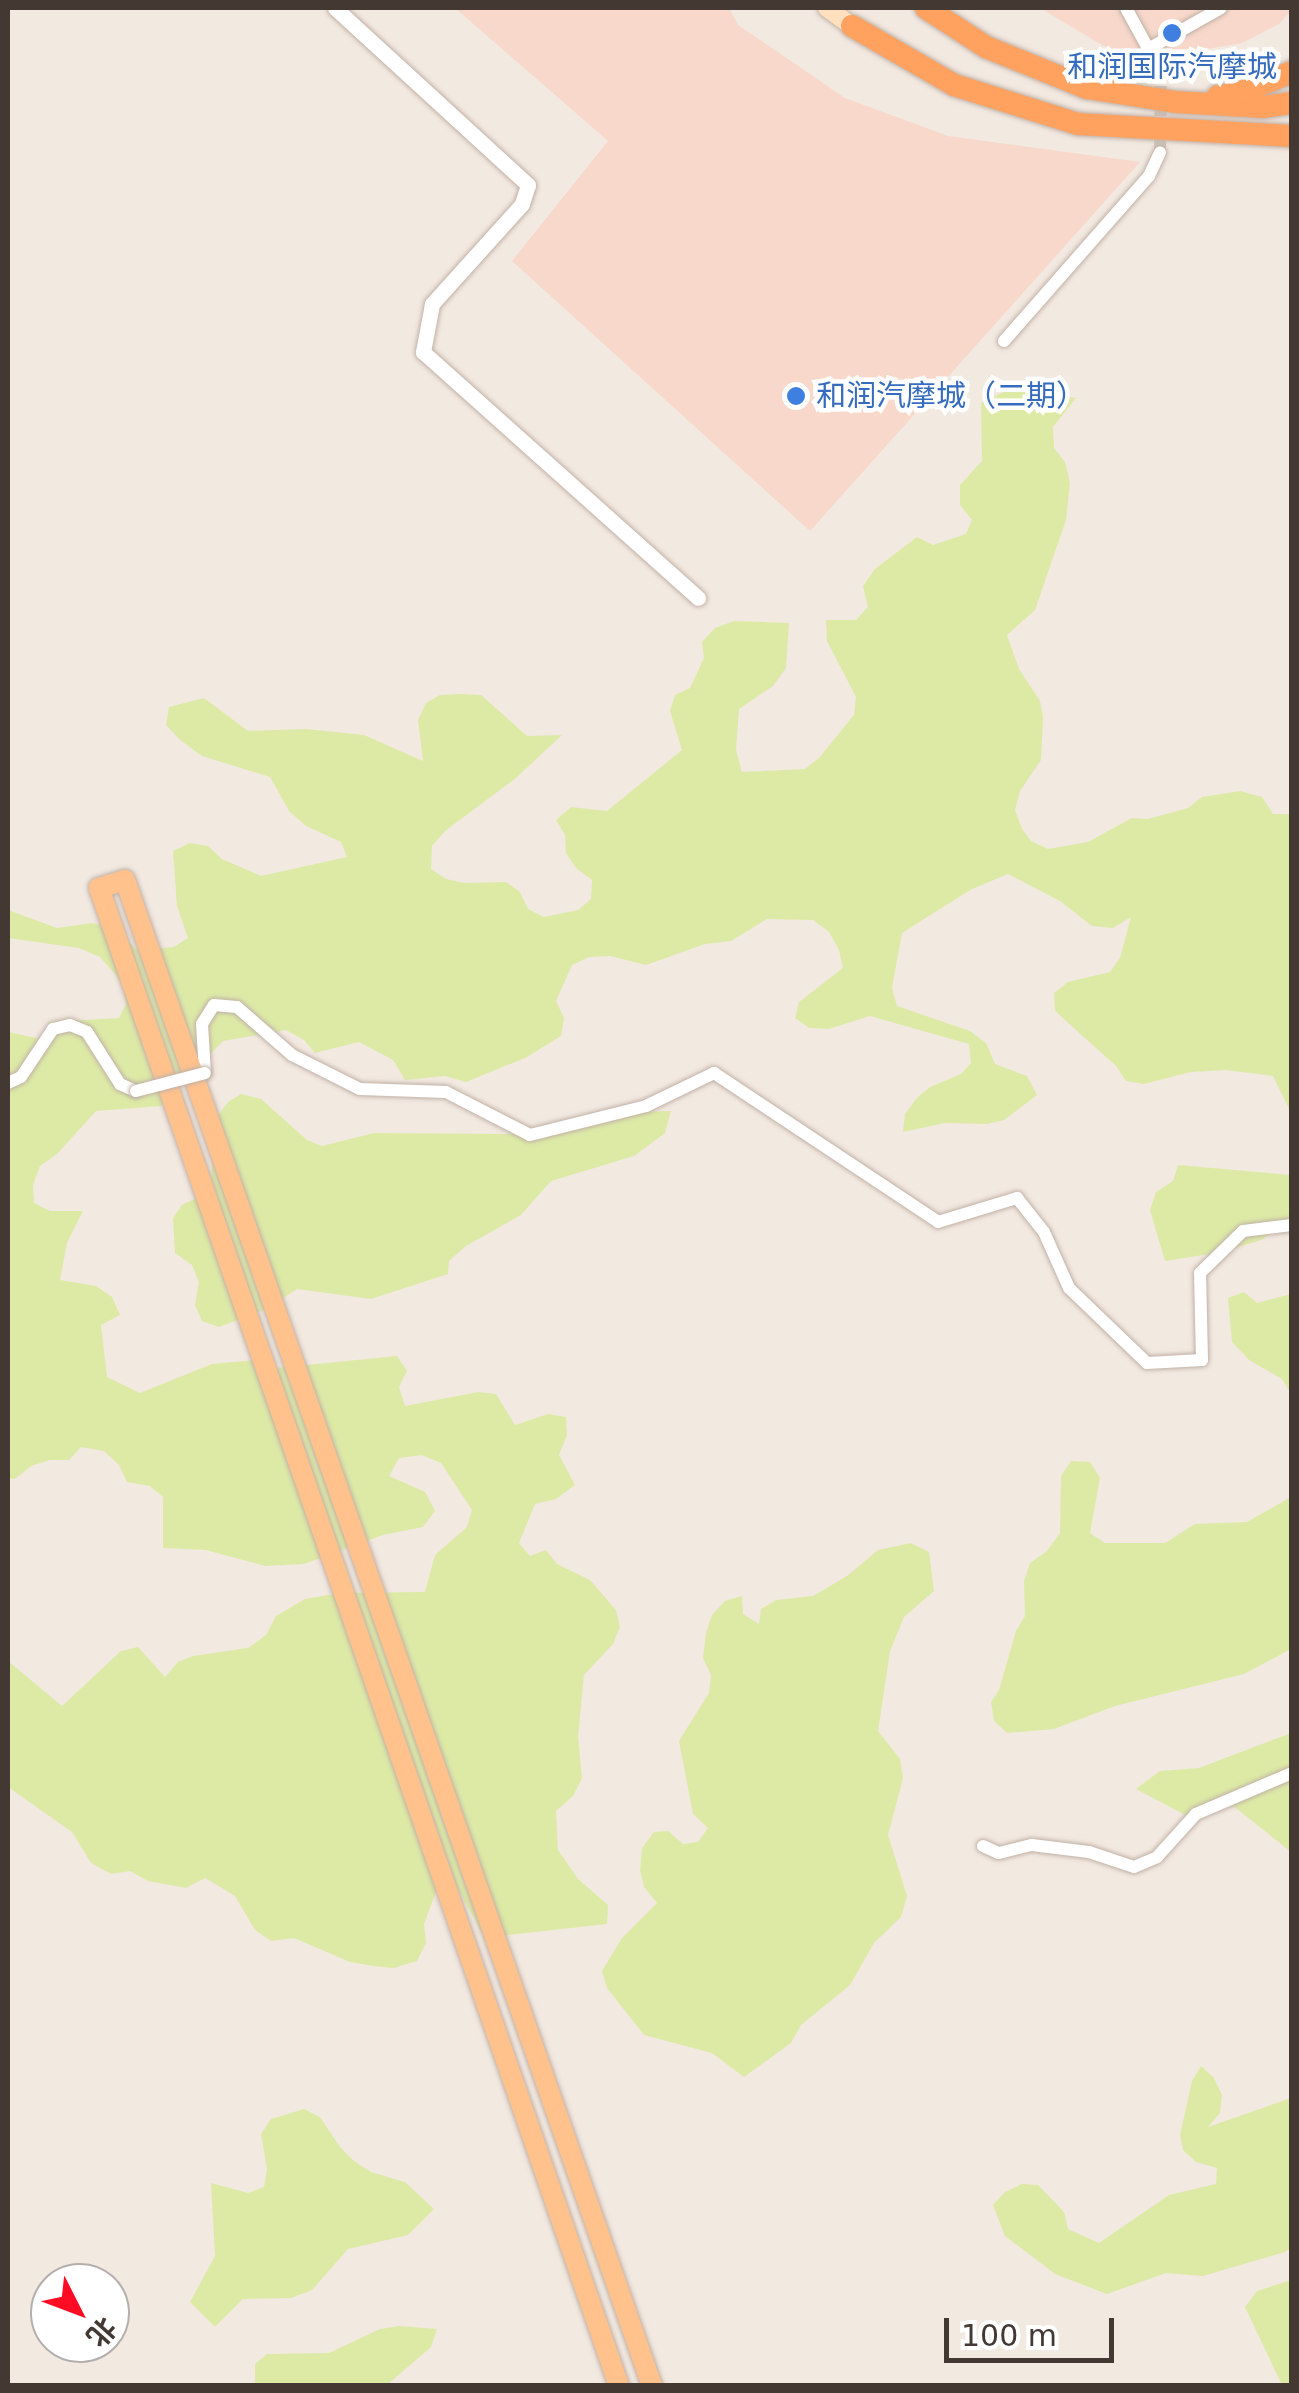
<!DOCTYPE html>
<html>
<head>
<meta charset="utf-8">
<style>
	body { margin:0 }
	#map { position:relative; width:1299px; height:2393px; overflow:hidden; background:#f2e9e1; font-family:"DejaVu Sans","Noto Sans SC",sans-serif }
	div>[style] { position:absolute }
	[style*='--x'] { left:calc(var(--x)*1px); top:calc(var(--y)*1px); width:calc(var(--w)*1px); rotate:calc(var(--a)*1deg) }
	.commercial>* { inset:0; background:#f7d8ca }
	.green>* { inset:0; background:#ddeaa6 }
	.minor-tunnel>* { height:12px; margin-top:-6px; transform-origin:0; background:repeating-linear-gradient(90deg,#cfc6be 0 12px,transparent 0 18px) }
	.roads { filter:drop-shadow(0 0 2px #c1b1a6) drop-shadow(0 0 2px #c1b1a6) }
	.minor>* { height:12px; margin:-6px; padding:0 6px; transform-origin:6px; border-radius:6px; background:#fff }
	.tertiary>* { height:15px; margin:-7.5px; padding:0 7.5px; transform-origin:7.5px; border-radius:7.5px; background:#fff }
	.secondary>* { height:18px; margin:-9px; padding:0 9px; transform-origin:9px; border-radius:9px; background:#ffdfbe }
	.primary>* { height:20px; margin:-10px; padding:0 10px; transform-origin:10px; border-radius:10px; background:#ffc28d }
	.motorway>* { height:22px; margin:-11px; padding:0 11px; transform-origin:11px; border-radius:11px; background:#ffa15f }
	.bridges { filter:drop-shadow(0 0 2px #c1b1a6) drop-shadow(0 0 2px #c1b1a6) }
	.minor-bridge>* { height:12px; margin:-6px; padding:0 6px; transform-origin:6px; border-radius:6px; background:#fff }
	.dots>* { width:28px; height:28px; translate:-50% -50%; box-sizing:border-box; border:5px solid #fff; border-radius:50% }
	span { translate:-50% -50%; white-space:nowrap; text-align:center; line-height:1.15; -webkit-text-stroke:9px #fff; paint-order:stroke }
	.shop-label { font-size:30px; color:#366cbe }
	.left { translate:0 -50%; text-align:left }
	.frame { position:absolute; inset:0; border:10px solid #443832; pointer-events:none }
	.north { position:absolute; left:30px; top:2263px; width:100px; height:100px; box-sizing:border-box; background:#fff; border:2px solid #b4afad; border-radius:50%; rotate:132deg; font-size:28px; font-weight:700; line-height:40px; text-align:center; color:#443832 }
	.north::after { content:''; display:block; margin:auto; width:35px; height:45px; background:#ff0b24; clip-path:polygon(50% 0,100% 100%,50% 72%,0 100%) }
	.scale { position:absolute; left:944px; top:2318px; width:170px; height:45px; box-sizing:border-box; border:5px solid #443832; border-top:0; padding-left:12px; font-size:30px; line-height:35px; white-space:nowrap; color:#443832; -webkit-text-stroke:8px #fff; paint-order:stroke }
</style>
</head>
<body>
<div id="map">
	<div class="commercial">
		<div style="clip-path:polygon(455px 8px,729px 8px,738px 25px,845px 98px,948px 136px,1140px 162px,810px 531px,512px 261px,608px 141px)"></div>
		<div style="clip-path:polygon(1040px 8px,1291px 8px,1292px 10px,1279px 24px,1242px 43px,1155px 58px,1112px 51px)"></div>
	</div>
	<div class="green">
		<div style="clip-path:polygon(1010px 389px,1076px 398px,1053px 427px,1054px 448px,1065px 462px,1070px 483px,1066px 520px,1035px 610px,1007px 635px,1019px 669px,1040px 701px,1043px 717px,1041px 760px,1020px 791px,1015px 810px,1022px 829px,1031px 841px,1048px 849px,1088px 842px,1132px 818px,1148px 819px,1188px 808px,1202px 797px,1240px 791px,1262px 797px,1273px 814px,1291px 814px,1291px 1113px,1273px 1076px,1226px 1070px,1191px 1072px,1144px 1084px,1126px 1081px,1116px 1066px,1055px 1011px,1054px 993px,1068px 982px,1110px 972px,1120px 958px,1131px 917px,1113px 928px,1092px 926px,1060px 901px,1008px 874px,970px 890px,902px 933px,892px 988px,897px 1006px,970px 1031px,986px 1043px,995px 1064px,1027px 1076px,1037px 1095px,1004px 1120px,987px 1124px,945px 1123px,903px 1132px,905px 1114px,917px 1098px,930px 1087px,961px 1074px,971px 1063px,969px 1044px,870px 1016px,829px 1029px,809px 1028px,795px 1018px,799px 1002px,843px 968px,839px 950px,829px 932px,813px 920px,767px 919px,731px 941px,705px 944px,646px 965px,610px 956px,589px 957px,572px 965px,556px 1001px,564px 1018px,561px 1036px,525px 1058px,466px 1082px,445px 1076px,405px 1080px,393px 1060px,359px 1042px,315px 1053px,304px 1040px,286px 1030px,223px 1041px,161px 1106px,96px 1111px,57px 1154px,40px 1166px,33px 1185px,34px 1203px,50px 1211px,83px 1211px,67px 1243px,60px 1280px,96px 1286px,112px 1297px,120px 1315px,101px 1325px,107px 1377px,140px 1393px,212px 1364px,256px 1360px,276px 1368px,397px 1356px,407px 1371px,399px 1387px,405px 1406px,478px 1392px,496px 1394px,515px 1425px,548px 1414px,566px 1417px,567px 1435px,559px 1455px,575px 1485px,556px 1499px,535px 1504px,519px 1543px,530px 1556px,546px 1550px,557px 1564px,590px 1580px,616px 1610px,620px 1627px,613px 1644px,584px 1675px,578px 1737px,582px 1778px,573px 1796px,556px 1811px,558px 1850px,578px 1879px,608px 1905px,607px 1924px,500px 1936px,482px 1933px,454px 1882px,438px 1886px,424px 1924px,426px 1943px,417px 1961px,394px 1968px,373px 1966px,350px 1962px,294px 1938px,271px 1941px,255px 1930px,235px 1896px,205px 1878px,186px 1888px,148px 1881px,130px 1871px,111px 1874px,91px 1863px,72px 1832px,8px 1787px,8px 1661px,62px 1706px,121px 1651px,138px 1647px,165px 1677px,178px 1662px,193px 1656px,248px 1648px,266px 1635px,276px 1616px,305px 1599px,340px 1593px,425px 1592px,435px 1555px,467px 1527px,472px 1510px,441px 1463px,422px 1455px,399px 1458px,389px 1476px,425px 1492px,435px 1511px,423px 1527px,383px 1535px,304px 1564px,265px 1566px,206px 1550px,163px 1548px,163px 1497px,150px 1486px,127px 1482px,119px 1465px,104px 1451px,81px 1447px,69px 1460px,50px 1460px,31px 1466px,15px 1479px,8px 1478px,8px 1032px,46px 1040px,49px 1022px,119px 1018px,126px 1004px,125px 986px,100px 957px,79px 948px,8px 938px,8px 910px,57px 928px,92px 923px,111px 927px,137px 950px,174px 947px,188px 938px,177px 906px,173px 851px,190px 843px,208px 846px,222px 859px,261px 876px,347px 857px,341px 842px,306px 826px,289px 811px,270px 777px,202px 756px,180px 740px,166px 725px,169px 707px,204px 698px,248px 731px,306px 729px,364px 735px,423px 761px,418px 720px,426px 703px,440px 695px,461px 694px,481px 695px,527px 736px,562px 735px,516px 778px,445px 831px,432px 846px,431px 869px,446px 879px,465px 883px,506px 882px,520px 892px,528px 909px,544px 917px,578px 910px,591px 899px,592px 880px,576px 868px,566px 853px,565px 835px,556px 820px,571px 807px,607px 811px,682px 750px,670px 711px,675px 695px,690px 688px,704px 658px,702px 642px,715px 628px,734px 621px,789px 623px,786px 668px,773px 686px,739px 709px,736px 750px,742px 772px,805px 769px,819px 758px,854px 715px,856px 697px,827px 641px,826px 620px,856px 620px,868px 607px,863px 586px,875px 569px,917px 537px,933px 545px,966px 534px,972px 520px,960px 505px,960px 485px,982px 461px,981px 403px)"></div>
		<div style="clip-path:polygon(241px 1094px,261px 1099px,307px 1140px,322px 1146px,374px 1133px,517px 1134px,630px 1112px,671px 1111px,665px 1133px,634px 1156px,551px 1181px,521px 1215px,466px 1246px,449px 1261px,448px 1274px,371px 1299px,297px 1289px,264px 1310px,219px 1327px,202px 1321px,195px 1305px,199px 1282px,192px 1265px,175px 1253px,173px 1218px,182px 1205px,211px 1191px,214px 1121px,228px 1102px)"></div>
		<div style="clip-path:polygon(1178px 1165px,1291px 1175px,1291px 1221px,1261px 1240px,1222px 1252px,1165px 1261px,1150px 1210px,1156px 1192px,1173px 1181px)"></div>
		<div style="clip-path:polygon(1244px 1292px,1257px 1303px,1291px 1294px,1291px 1394px,1282px 1379px,1249px 1360px,1232px 1342px,1228px 1298px)"></div>
		<div style="clip-path:polygon(1071px 1461px,1090px 1462px,1100px 1478px,1090px 1533px,1105px 1543px,1165px 1543px,1195px 1524px,1247px 1522px,1291px 1497px,1291px 1649px,1244px 1674px,1115px 1706px,1054px 1729px,1007px 1733px,994px 1721px,991px 1702px,999px 1690px,1016px 1631px,1025px 1616px,1024px 1581px,1030px 1563px,1047px 1551px,1060px 1533px,1061px 1476px)"></div>
		<div style="clip-path:polygon(911px 1543px,929px 1552px,934px 1591px,904px 1617px,890px 1651px,878px 1731px,900px 1759px,903px 1778px,888px 1835px,907px 1896px,901px 1917px,874px 1943px,850px 1985px,801px 2025px,791px 2043px,744px 2077px,712px 2053px,644px 2035px,607px 1988px,602px 1971px,622px 1938px,657px 1903px,644px 1887px,640px 1870px,642px 1848px,654px 1832px,668px 1831px,683px 1844px,698px 1842px,708px 1828px,693px 1814px,679px 1741px,709px 1693px,711px 1675px,703px 1658px,706px 1633px,712px 1615px,725px 1601px,742px 1596px,743px 1614px,759px 1624px,761px 1609px,776px 1600px,813px 1596px,847px 1576px,878px 1550px)"></div>
		<div style="clip-path:polygon(1291px 1733px,1291px 1852px,1227px 1801px,1189px 1817px,1136px 1789px,1160px 1771px,1199px 1768px)"></div>
		<div style="clip-path:polygon(1201px 2066px,1214px 2078px,1222px 2095px,1220px 2113px,1208px 2127px,1291px 2098px,1292px 2247px,1285px 2252px,1203px 2276px,1166px 2273px,1107px 2294px,1055px 2274px,1005px 2236px,993px 2205px,1005px 2192px,1022px 2184px,1038px 2185px,1064px 2212px,1068px 2229px,1099px 2243px,1169px 2195px,1216px 2184px,1217px 2168px,1196px 2162px,1183px 2150px,1180px 2135px,1192px 2081px)"></div>
		<div style="clip-path:polygon(304px 2109px,320px 2117px,340px 2147px,354px 2161px,371px 2172px,405px 2182px,434px 2209px,408px 2235px,348px 2249px,312px 2290px,291px 2298px,243px 2299px,215px 2327px,190px 2302px,215px 2256px,211px 2183px,248px 2193px,264px 2187px,267px 2169px,261px 2134px,271px 2119px)"></div>
		<div style="clip-path:polygon(1291px 2280px,1291px 2385px,1282px 2385px,1245px 2307px,1257px 2291px)"></div>
		<div style="clip-path:polygon(400px 2326px,437px 2329px,431px 2347px,387px 2385px,255px 2385px,255px 2364px,267px 2354px,329px 2353px,380px 2329px)"></div>
	</div>
	<div class="minor-tunnel">
		<div style="--x:1160;--y:152;--w:80;--a:-89.3"></div>
	</div>
	<div class="roads">
		<div class="minor">
			<div style="--x:1126;--y:8;--w:73;--a:61.3"></div>
			<div style="--x:1150;--y:48;--w:81;--a:-29.4"></div>
			<div style="--x:1004;--y:341;--w:220;--a:-48.7"></div>
			<div style="--x:1149;--y:176;--w:26;--a:-65"></div>
			<div style="--x:205;--y:1073;--w:49;--a:-93.5"></div>
			<div style="--x:202;--y:1024;--w:22;--a:-58"></div>
			<div style="--x:214;--y:1005;--w:23;--a:5"></div>
			<div style="--x:237;--y:1007;--w:73;--a:41.1"></div>
			<div style="--x:292;--y:1055;--w:76;--a:26.6"></div>
			<div style="--x:360;--y:1089;--w:86;--a:2"></div>
			<div style="--x:446;--y:1092;--w:94;--a:27.1"></div>
			<div style="--x:530;--y:1135;--w:120;--a:-14"></div>
			<div style="--x:646;--y:1106;--w:76;--a:-25.9"></div>
			<div style="--x:714;--y:1073;--w:269;--a:33.6"></div>
			<div style="--x:938;--y:1222;--w:83;--a:-16.9"></div>
			<div style="--x:1017;--y:1198;--w:43;--a:51.5"></div>
			<div style="--x:1044;--y:1232;--w:61;--a:65.9"></div>
			<div style="--x:1069;--y:1288;--w:108;--a:43.9"></div>
			<div style="--x:1147;--y:1363;--w:55;--a:-3.1"></div>
			<div style="--x:1202;--y:1360;--w:87;--a:-91.3"></div>
			<div style="--x:1200;--y:1273;--w:60;--a:-44.3"></div>
			<div style="--x:1243;--y:1231;--w:49;--a:-7"></div>
			<div style="--x:8;--y:1083;--w:14;--a:-25"></div>
			<div style="--x:21;--y:1077;--w:58;--a:-56.3"></div>
			<div style="--x:53;--y:1029;--w:17;--a:-13"></div>
			<div style="--x:70;--y:1025;--w:18;--a:22"></div>
			<div style="--x:87;--y:1032;--w:62;--a:57.6"></div>
			<div style="--x:120;--y:1084;--w:17;--a:24"></div>
			<div style="--x:983;--y:1846;--w:17;--a:24"></div>
			<div style="--x:999;--y:1853;--w:34;--a:-14"></div>
			<div style="--x:1032;--y:1845;--w:57;--a:7"></div>
			<div style="--x:1089;--y:1852;--w:47;--a:18.4"></div>
			<div style="--x:1134;--y:1867;--w:25;--a:-23"></div>
			<div style="--x:1157;--y:1857;--w:58;--a:-47.8"></div>
			<div style="--x:1196;--y:1814;--w:104;--a:-23.1"></div>
		</div>
		<div class="tertiary">
			<div style="--x:335;--y:8;--w:262;--a:42.5"></div>
			<div style="--x:528;--y:185;--w:20;--a:108"></div>
			<div style="--x:522;--y:204;--w:135;--a:132"></div>
			<div style="--x:432;--y:304;--w:49;--a:100.6"></div>
			<div style="--x:423;--y:352;--w:369;--a:41.8"></div>
		</div>
		<div class="secondary">
			<div style="--x:827;--y:8;--w:31;--a:36"></div>
		</div>
		<div class="primary">
			<div style="--x:619;--y:2386;--w:1586;--a:-109.14"></div>
			<div style="--x:99;--y:888;--w:27;--a:-17"></div>
			<div style="--x:125;--y:880;--w:1596;--a:70.71"></div>
		</div>
		<div class="motorway">
			<div style="--x:926;--y:8;--w:72;--a:33"></div>
			<div style="--x:986;--y:47;--w:109;--a:22.1"></div>
			<div style="--x:1087;--y:88;--w:89;--a:9"></div>
			<div style="--x:1175;--y:102;--w:88;--a:3.3"></div>
			<div style="--x:1263;--y:107;--w:29;--a:-8"></div>
			<div style="--x:852;--y:26;--w:118;--a:30"></div>
			<div style="--x:954;--y:85;--w:130;--a:17.5"></div>
			<div style="--x:1078;--y:124;--w:214;--a:3.2"></div>
			<div style="--x:1218;--y:96;--w:24;--a:-9"></div>
			<div style="--x:1242;--y:92;--w:54;--a:-21.8"></div>
		</div>
	</div>
	<div class="bridges">
		<div class="minor-bridge">
			<div style="--x:136;--y:1091;--w:71;--a:-14.6"></div>
		</div>
	</div>
	<div class="dots">
		<div style="left:1172px;top:33px;background:#3f7fe0"></div>
		<div style="left:796px;top:396px;background:#3f7fe0"></div>
	</div>
	<div class="shop-label">
		<span style="left:1172px;top:67px">和润国际汽摩城</span>
		<span class="left" style="left:816px;top:396px">和润汽摩城（二期）</span>
	</div>
	<div class="frame"></div>
	<div class="north">北</div>
	<div class="scale">100 m</div>
</div>
</body>
</html>
